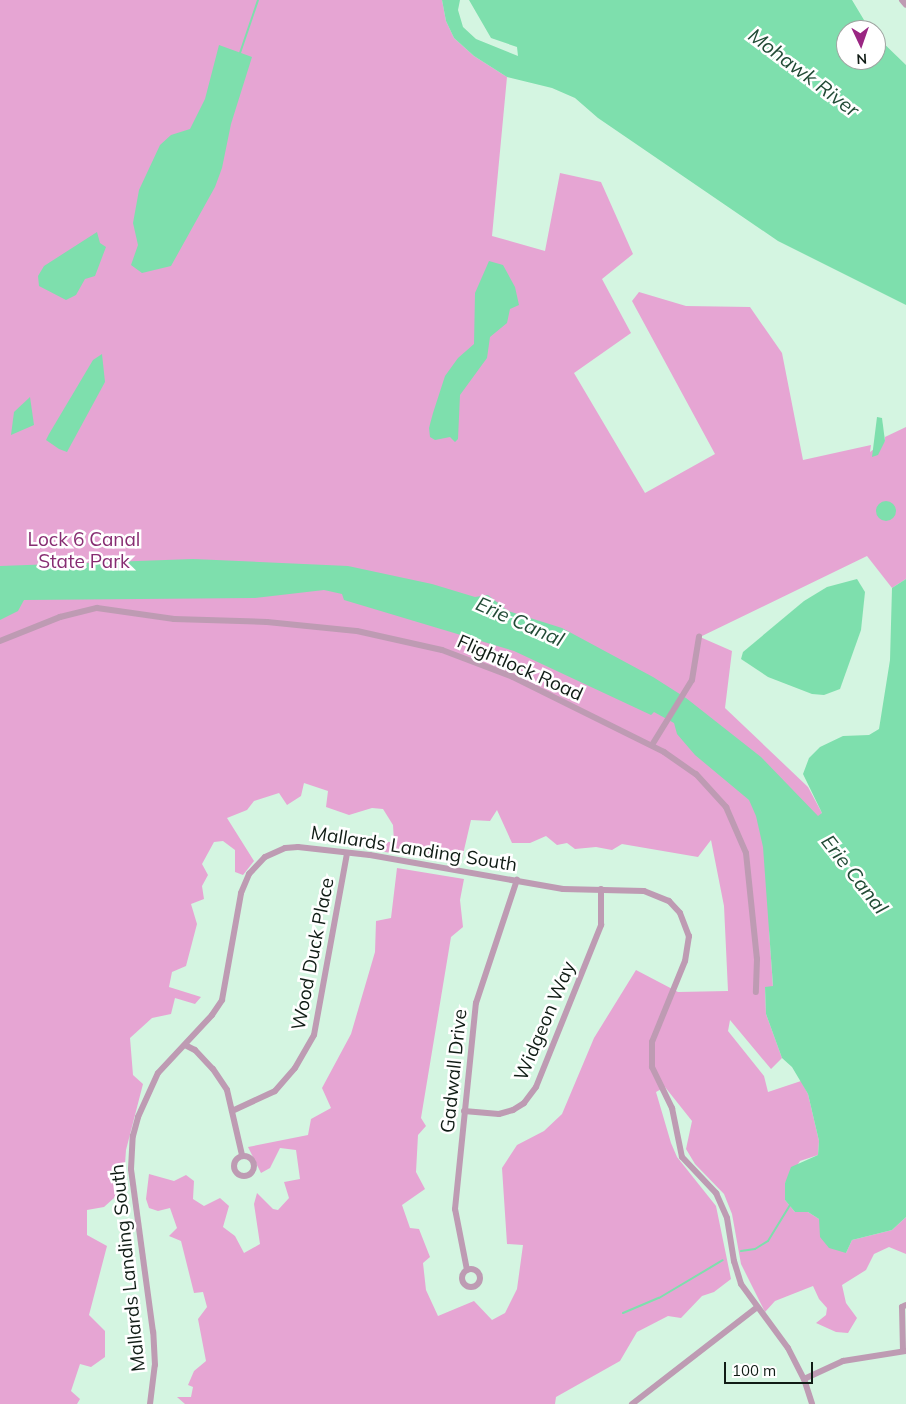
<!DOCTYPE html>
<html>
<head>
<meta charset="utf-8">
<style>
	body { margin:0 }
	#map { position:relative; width:906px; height:1404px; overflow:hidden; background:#d4f5e1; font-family:Mulish,sans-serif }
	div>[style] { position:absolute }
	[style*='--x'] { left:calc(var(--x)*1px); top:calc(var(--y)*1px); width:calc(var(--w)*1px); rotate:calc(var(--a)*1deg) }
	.green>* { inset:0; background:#e6a5d3 }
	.water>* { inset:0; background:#7edfad }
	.round { border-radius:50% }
	.stream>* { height:2px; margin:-1px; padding:0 1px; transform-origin:1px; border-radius:1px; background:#7edfad }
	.minor>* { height:6px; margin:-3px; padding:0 3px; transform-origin:3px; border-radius:3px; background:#be9bb3 }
	.minor>.ring { margin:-3px; padding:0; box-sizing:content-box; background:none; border:6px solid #be9bb3; border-radius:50% }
	span { translate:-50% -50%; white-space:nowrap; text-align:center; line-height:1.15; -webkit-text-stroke:5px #fff; paint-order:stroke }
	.park-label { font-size:19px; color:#872d72 }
	.street-label { font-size:19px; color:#101c15 }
	.water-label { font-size:20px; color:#224b36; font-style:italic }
	.north { position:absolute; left:836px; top:20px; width:50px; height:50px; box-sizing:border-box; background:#fff; border:1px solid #9fa4a1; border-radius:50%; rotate:177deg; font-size:14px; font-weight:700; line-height:20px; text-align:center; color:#101c15 }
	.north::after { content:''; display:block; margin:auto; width:18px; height:22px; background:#9a2682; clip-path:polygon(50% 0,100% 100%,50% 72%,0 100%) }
	.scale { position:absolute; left:724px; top:1362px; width:89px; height:22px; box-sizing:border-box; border:2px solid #101c15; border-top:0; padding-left:6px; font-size:15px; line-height:18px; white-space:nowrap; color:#101c15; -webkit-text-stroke:4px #fff; paint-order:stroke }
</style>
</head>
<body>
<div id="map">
	<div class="green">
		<div style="clip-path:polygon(0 0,442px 0,446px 21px,454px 38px,474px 56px,507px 77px,492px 236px,545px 251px,560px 173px,601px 182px,633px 254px,602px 279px,631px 333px,574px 373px,645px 493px,715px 454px,632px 301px,639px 292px,686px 306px,750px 307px,782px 353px,803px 460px,871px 445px,870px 452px,885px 441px,885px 437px,906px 427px,906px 579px,892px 588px,867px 556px,700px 637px,732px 651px,725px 708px,808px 787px,822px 813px,769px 929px,773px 987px,765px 987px,766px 1014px,782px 1058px,771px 1069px,730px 1020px,728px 1031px,764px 1076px,768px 1092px,801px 1081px,808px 1094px,819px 1141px,818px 1155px,800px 1161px,785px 1183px,785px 1200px,795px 1212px,808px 1212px,819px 1219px,846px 1253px,852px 1240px,892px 1230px,906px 1217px,906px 1254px,889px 1247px,874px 1254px,866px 1270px,842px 1285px,846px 1303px,857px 1318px,848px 1333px,836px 1332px,816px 1323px,826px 1315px,827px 1308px,819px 1299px,813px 1286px,775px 1301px,765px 1312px,741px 1264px,732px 1214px,724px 1194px,695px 1164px,686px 1149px,692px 1121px,665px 1087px,656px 1092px,671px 1143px,677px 1157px,716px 1206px,731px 1279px,714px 1292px,702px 1296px,681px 1318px,668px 1316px,637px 1332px,620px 1361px,556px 1397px,555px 1404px,185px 1404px,177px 1397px,191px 1397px,193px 1387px,188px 1385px,194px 1371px,206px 1361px,198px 1319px,207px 1307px,203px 1292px,194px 1293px,181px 1241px,169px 1236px,177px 1228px,170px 1208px,158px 1211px,149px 1208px,146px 1199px,149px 1174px,174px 1181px,186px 1175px,194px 1181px,193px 1199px,204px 1206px,220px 1198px,229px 1206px,223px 1227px,235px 1236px,244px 1253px,260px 1244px,254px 1204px,257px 1193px,273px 1209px,278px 1210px,289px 1198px,284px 1182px,300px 1179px,296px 1150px,280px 1148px,270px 1168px,261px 1173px,248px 1147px,308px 1135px,311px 1119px,331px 1108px,322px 1088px,351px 1034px,375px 952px,376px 921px,391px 918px,397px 868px,464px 879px,460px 900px,463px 927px,451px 937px,421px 1118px,426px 1126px,418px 1135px,416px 1172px,425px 1189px,402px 1205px,410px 1228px,419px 1229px,430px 1257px,423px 1263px,426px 1290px,438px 1316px,474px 1301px,492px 1320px,505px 1313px,517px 1289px,523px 1245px,507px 1244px,502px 1168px,517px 1145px,544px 1131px,562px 1114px,594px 1038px,636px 970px,678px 992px,728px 991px,724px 906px,711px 840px,698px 857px,622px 844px,612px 850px,596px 847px,575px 849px,567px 843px,557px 845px,546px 836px,530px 843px,512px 843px,497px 810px,490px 821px,471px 820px,461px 863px,428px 859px,379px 851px,385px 842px,394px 842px,393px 825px,383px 809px,372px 808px,349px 815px,326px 807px,328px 791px,304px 783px,301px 796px,287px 805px,279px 793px,254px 801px,247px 810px,227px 818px,254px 861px,243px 875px,235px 872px,235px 850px,223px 841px,214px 842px,202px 864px,208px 875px,202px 886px,204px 899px,191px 904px,197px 924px,186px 966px,172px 972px,169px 987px,201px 997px,195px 1004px,175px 998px,171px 1014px,152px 1018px,130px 1038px,133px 1075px,143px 1084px,126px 1150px,124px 1178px,114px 1198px,104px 1207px,87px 1210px,87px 1235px,107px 1246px,89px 1315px,105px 1331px,105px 1357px,91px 1367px,80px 1364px,71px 1391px,80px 1399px,77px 1404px,0 1404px)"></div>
	</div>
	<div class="water">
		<div style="clip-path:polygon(442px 0,460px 0,458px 10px,463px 27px,476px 39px,518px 56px,517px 47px,491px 38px,469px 0,852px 0,870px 30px,846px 30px,846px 60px,876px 60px,876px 36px,906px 65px,906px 305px,778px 241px,598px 118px,575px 98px,552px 88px,507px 77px,474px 56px,454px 38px,446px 21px)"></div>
		<div style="clip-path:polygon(219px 45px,252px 57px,231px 124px,222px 168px,215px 187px,171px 266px,142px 273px,131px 265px,138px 245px,133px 223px,139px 190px,160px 145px,171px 135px,190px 129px,205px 99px)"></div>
		<div style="clip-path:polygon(97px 232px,100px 243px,106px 247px,95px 276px,85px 279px,76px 295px,66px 300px,39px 286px,38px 276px,44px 266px)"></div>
		<div style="clip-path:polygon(489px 261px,503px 265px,515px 287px,519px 305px,510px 309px,507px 323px,490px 337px,487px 358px,460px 395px,458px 439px,455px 442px,450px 437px,435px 440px,430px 437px,429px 428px,433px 413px,445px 376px,458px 358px,474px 344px,475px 293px)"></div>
		<div style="clip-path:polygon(102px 354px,105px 382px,67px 452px,59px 449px,46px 440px,49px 434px,93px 360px)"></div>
		<div style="clip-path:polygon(30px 397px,34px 425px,11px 435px,14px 412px)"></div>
		<div style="clip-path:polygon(877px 417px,882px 418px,885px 441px,878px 455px,872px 457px)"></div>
		<div class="round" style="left:876px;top:501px;width:20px;height:20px"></div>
		<div style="clip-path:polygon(193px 559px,348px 566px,432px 584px,475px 597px,488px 595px,508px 611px,562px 628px,653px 677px,686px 698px,761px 757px,818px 816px,822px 813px,803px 774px,809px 758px,820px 747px,843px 736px,869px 735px,879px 729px,890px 660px,892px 588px,906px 579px,906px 1217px,892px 1230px,852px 1240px,846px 1253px,829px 1248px,820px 1237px,819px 1219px,808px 1212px,795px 1212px,785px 1200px,785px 1183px,791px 1167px,818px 1155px,819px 1141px,808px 1094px,792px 1067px,782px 1058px,766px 1014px,765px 987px,773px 986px,763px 847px,756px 816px,749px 800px,695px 755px,677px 734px,674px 723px,654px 712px,651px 715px,514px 651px,344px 600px,342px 594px,324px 590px,255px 598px,24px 600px,18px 611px,0 620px,0 566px)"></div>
		<div style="clip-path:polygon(857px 579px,865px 592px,861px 630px,840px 689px,824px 695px,812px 694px,768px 677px,741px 659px,743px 652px,804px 601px,827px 587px)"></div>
	</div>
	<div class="stream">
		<div style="--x:240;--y:53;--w:56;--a:-71.2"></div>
		<div style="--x:741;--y:1251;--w:14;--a:-8"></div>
		<div style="--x:755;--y:1249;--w:15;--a:-32"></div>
		<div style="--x:768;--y:1241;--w:42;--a:-58.6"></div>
		<div style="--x:623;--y:1313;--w:39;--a:-23"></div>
		<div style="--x:659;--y:1298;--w:74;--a:-30.7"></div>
	</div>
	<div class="minor">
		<div style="--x:902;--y:0;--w:6;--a:51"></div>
		<div style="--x:0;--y:641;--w:65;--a:-21.8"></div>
		<div style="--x:60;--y:617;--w:38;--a:-14"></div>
		<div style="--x:97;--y:608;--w:78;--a:8.1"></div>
		<div style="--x:174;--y:619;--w:93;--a:1.8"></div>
		<div style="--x:267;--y:622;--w:90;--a:5.7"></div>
		<div style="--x:357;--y:631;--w:87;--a:12.6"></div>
		<div style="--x:442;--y:650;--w:76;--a:20.8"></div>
		<div style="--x:513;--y:677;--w:169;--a:26.4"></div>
		<div style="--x:664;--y:752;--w:39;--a:35"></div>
		<div style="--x:696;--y:774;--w:45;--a:47.7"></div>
		<div style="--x:726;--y:807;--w:50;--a:66.5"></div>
		<div style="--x:746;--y:853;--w:107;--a:84.1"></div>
		<div style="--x:757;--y:959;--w:33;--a:92"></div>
		<div style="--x:652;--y:745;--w:76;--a:-58.4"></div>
		<div style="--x:692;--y:680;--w:44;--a:-80.8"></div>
		<div style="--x:185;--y:1045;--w:11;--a:27"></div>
		<div style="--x:195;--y:1050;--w:26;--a:47"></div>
		<div style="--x:213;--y:1069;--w:25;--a:56"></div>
		<div style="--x:227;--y:1090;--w:67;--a:77"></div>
		<div style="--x:232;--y:1111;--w:47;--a:-24.9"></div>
		<div style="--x:275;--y:1091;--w:30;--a:-49"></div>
		<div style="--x:295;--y:1068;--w:38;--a:-60"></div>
		<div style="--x:314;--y:1035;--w:184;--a:-79.7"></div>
		<div style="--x:464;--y:1111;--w:35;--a:5"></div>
		<div style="--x:499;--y:1114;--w:15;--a:-16"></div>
		<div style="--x:513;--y:1110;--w:13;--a:-32"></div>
		<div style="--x:524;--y:1103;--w:20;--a:-53"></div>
		<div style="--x:536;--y:1087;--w:175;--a:-68.1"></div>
		<div style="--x:601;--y:925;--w:36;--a:-90"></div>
		<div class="ring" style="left:234px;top:1156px;width:14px;height:14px"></div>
		<div class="ring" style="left:462px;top:1269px;width:12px;height:12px"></div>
		<div style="--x:467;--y:1270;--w:62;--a:-101.1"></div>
		<div style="--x:455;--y:1209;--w:207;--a:-84.2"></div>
		<div style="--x:476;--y:1003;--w:130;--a:-71.6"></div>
		<div style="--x:903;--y:1351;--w:44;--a:-91.3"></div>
		<div style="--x:902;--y:1307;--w:4;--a:-27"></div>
		<div style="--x:804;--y:1379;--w:43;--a:-24.8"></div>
		<div style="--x:843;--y:1361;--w:64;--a:-9"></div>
		<div style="--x:150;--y:1404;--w:39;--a:-83"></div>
		<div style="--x:155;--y:1365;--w:33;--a:-93"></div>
		<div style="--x:153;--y:1332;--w:164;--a:-97.7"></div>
		<div style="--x:131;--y:1169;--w:33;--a:-87"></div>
		<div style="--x:133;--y:1136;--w:20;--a:-75"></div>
		<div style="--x:138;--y:1117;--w:48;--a:-65.6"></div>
		<div style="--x:158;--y:1073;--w:79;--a:-47"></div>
		<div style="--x:212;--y:1015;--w:18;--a:-56"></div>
		<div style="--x:222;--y:1000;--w:109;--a:-79.9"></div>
		<div style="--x:241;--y:893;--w:21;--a:-67"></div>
		<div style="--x:249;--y:874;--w:23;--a:-47"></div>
		<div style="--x:265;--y:857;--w:22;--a:-24"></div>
		<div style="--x:285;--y:848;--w:13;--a:-4"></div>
		<div style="--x:298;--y:847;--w:72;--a:6.3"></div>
		<div style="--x:370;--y:855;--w:196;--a:10"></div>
		<div style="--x:563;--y:889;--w:81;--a:1.4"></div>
		<div style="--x:644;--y:891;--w:27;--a:22"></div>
		<div style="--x:669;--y:901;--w:16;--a:47"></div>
		<div style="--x:680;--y:913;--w:25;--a:69"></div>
		<div style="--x:689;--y:936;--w:25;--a:99"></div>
		<div style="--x:685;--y:961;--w:87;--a:112.2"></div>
		<div style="--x:652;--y:1042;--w:25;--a:90"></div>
		<div style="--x:652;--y:1067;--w:46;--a:64"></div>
		<div style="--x:672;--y:1108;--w:50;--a:78.5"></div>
		<div style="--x:682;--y:1157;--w:50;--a:46.6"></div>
		<div style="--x:716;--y:1193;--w:27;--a:66"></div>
		<div style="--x:727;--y:1218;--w:44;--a:80.8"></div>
		<div style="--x:734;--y:1261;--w:24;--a:73"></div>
		<div style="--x:741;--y:1284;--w:79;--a:53.7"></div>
		<div style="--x:788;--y:1348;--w:35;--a:63"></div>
		<div style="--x:804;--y:1379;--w:26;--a:72"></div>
		<div style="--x:632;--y:1404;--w:157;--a:-37.7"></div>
	</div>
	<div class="park-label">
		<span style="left:84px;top:551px">Lock 6 Canal<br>State Park</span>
	</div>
	<div class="street-label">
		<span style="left:520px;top:668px;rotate:24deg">Flightlock Road</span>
		<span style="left:414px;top:849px;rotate:9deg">Mallards Landing South</span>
		<span style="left:313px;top:954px;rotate:-79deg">Wood Duck Place</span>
		<span style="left:545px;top:1021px;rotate:-67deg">Widgeon Way</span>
		<span style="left:454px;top:1071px;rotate:-84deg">Gadwall Drive</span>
		<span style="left:128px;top:1268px;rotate:-96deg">Mallards Landing South</span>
	</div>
	<div class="water-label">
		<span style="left:804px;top:72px;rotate:37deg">Mohawk River</span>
		<span style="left:520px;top:621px;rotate:24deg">Erie Canal</span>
		<span style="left:855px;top:874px;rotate:52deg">Erie Canal</span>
	</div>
	<div class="north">N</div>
	<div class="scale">100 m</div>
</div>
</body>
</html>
